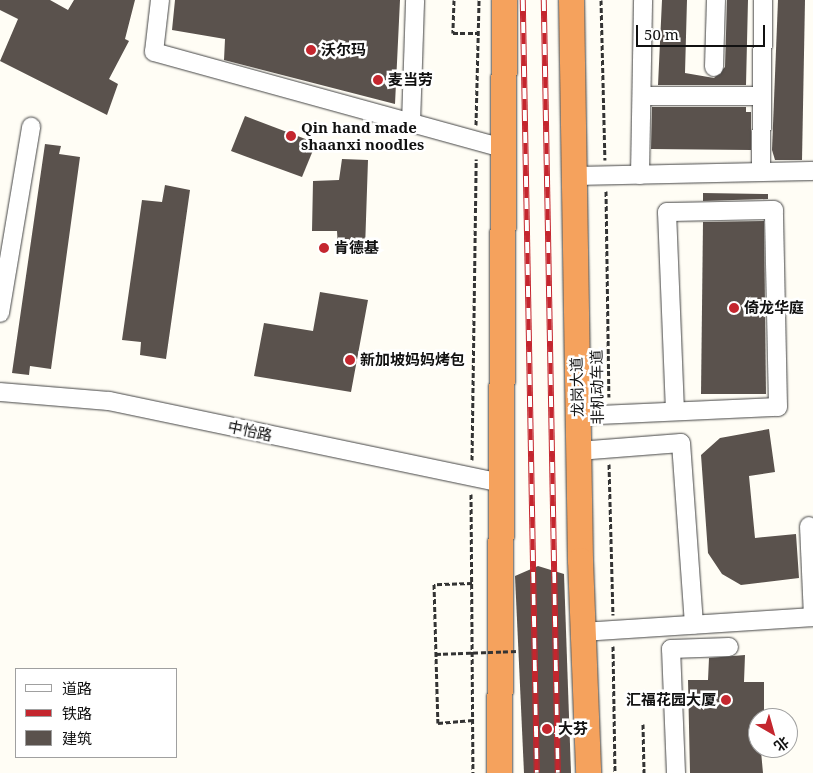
<!DOCTYPE html>
<html>
<head>
<meta charset="utf-8">
<style>
	body { margin:0 }
	#map { position:relative; width:813px; height:773px; overflow:hidden; background:#fffdf5; font-family:"Noto Serif","Noto Sans SC",serif }
	div>[style] { position:absolute }
	[style*='--x'] { left:calc(var(--x)*1px); top:calc(var(--y)*1px); width:calc(var(--w)*1px); rotate:calc(var(--a)*1deg) }
	.building>* { inset:0; background:#5a524d }
	.path>* { height:3px; margin-top:-1.5px; transform-origin:0; background:repeating-linear-gradient(90deg,#333 0 5px,transparent 0 7.5px) }
	.roads { filter:drop-shadow(0 0 1px #444) drop-shadow(0 0 1px #444) }
	.minor>* { height:18px; margin:-9px; padding:0 9px; transform-origin:9px; border-radius:9px; background:#fff }
	.highway>* { height:25px; margin:-12.5px; padding:0 12.5px; transform-origin:12.5px; border-radius:12.5px; background:#f5a25d }
	.rail>* { height:5.5px; margin-top:-2.75px; transform-origin:0; background:repeating-linear-gradient(90deg,#fff 0 11px,#c4262e 0 22px); box-sizing:border-box; border-block:1px solid #c4262e }
	.path-bridge>* { height:3px; margin-top:-1.5px; transform-origin:0; background:repeating-linear-gradient(90deg,#333 0 5px,transparent 0 7.5px) }
	.dots>* { width:14px; height:14px; translate:-50% -50%; box-sizing:border-box; border:2px solid #fff; border-radius:50% }
	span { translate:-50% -50%; white-space:nowrap; text-align:center; line-height:1.15; -webkit-text-stroke:5px #fff; paint-order:stroke }
	.poi-label { font-size:15px; color:#111; font-weight:700 }
	.left { translate:0 -50%; text-align:left }
	.right { translate:-100% -50%; text-align:right }
	.street-label { font-size:15px; color:#111 }
	.legend { position:absolute; left:15px; top:668px; width:162px; height:90px; box-sizing:border-box; background:#fff; border:1px solid #a0a0a0; margin:0; padding:6px 9px; list-style:none; font-size:15px; color:#111 }
	.legend li { display:flex; align-items:center; gap:10px; height:25px }
	.legend b { width:25px; border:1px solid #a0a0a0 }
	.north { position:absolute; left:748px; top:708px; width:50px; height:50px; box-sizing:border-box; background:#fff; border:1px solid #a0a0a0; border-radius:50%; rotate:142deg; font-size:14px; font-weight:700; line-height:20px; text-align:center; color:#111 }
	.north::after { content:''; display:block; margin:auto; width:18px; height:22px; background:#c4262e; clip-path:polygon(50% 0,100% 100%,50% 72%,0 100%) }
	.scale { position:absolute; left:636px; top:25px; width:129px; height:22px; box-sizing:border-box; border:2px solid #111; border-top:0; padding-left:6px; font-size:15px; line-height:18px; white-space:nowrap; color:#111; -webkit-text-stroke:4px #fff; paint-order:stroke }
</style>
</head>
<body>
<div id="map">
	<div class="building">
		<div style="clip-path:polygon(0 0,50px 0,68px 10px,74px 0,135px 0,125px 39px,129px 41px,109px 79px,118px 84px,107px 115px,0 61px,18px 19px,0 10px)"></div>
		<div style="clip-path:polygon(175px 0,400px 0,395px 104px,224px 60px,225px 39px,172px 30px)"></div>
		<div style="clip-path:polygon(662px 0,687px 0,685px 73px,714px 78px,725px 67px,727px 0,748px 0,746px 85px,658px 85px)"></div>
		<div style="clip-path:polygon(778px 0,805px 0,802px 160px,775px 160px,772px 150px)"></div>
		<div style="clip-path:polygon(652px 107px,746px 107px,746px 112px,751px 112px,751px 150px,651px 149px)"></div>
		<div style="clip-path:polygon(245px 116px,316px 143px,302px 177px,231px 151px)"></div>
		<div style="clip-path:polygon(45px 144px,61px 146px,59px 154px,80px 157px,51px 369px,30px 366px,29px 375px,12px 373px)"></div>
		<div style="clip-path:polygon(342px 159px,368px 160px,365px 249px,338px 248px,337px 231px,312px 231px,313px 181px,339px 180px)"></div>
		<div style="clip-path:polygon(165px 185px,190px 190px,166px 359px,140px 355px,141px 342px,122px 340px,142px 200px,162px 202px)"></div>
		<div style="clip-path:polygon(703px 193px,768px 194px,768px 199px,703px 201px)"></div>
		<div style="clip-path:polygon(764px 221px,766px 394px,701px 394px,703px 222px)"></div>
		<div style="clip-path:polygon(320px 292px,368px 300px,351px 392px,254px 376px,264px 323px,313px 331px)"></div>
		<div style="clip-path:polygon(769px 429px,775px 472px,749px 476px,755px 538px,796px 534px,799px 578px,741px 585px,722px 574px,708px 553px,701px 455px,720px 438px)"></div>
		<div style="clip-path:polygon(538px 566px,564px 574px,571px 773px,524px 773px,515px 576px)"></div>
		<div style="clip-path:polygon(745px 655px,744px 682px,764px 682px,764px 718px,758px 718px,763px 773px,690px 773px,688px 680px,708px 680px,709px 658px)"></div>
	</div>
	<div class="path">
		<div style="--x:454;--y:0;--w:33;--a:92"></div>
		<div style="--x:453;--y:33;--w:25;--a:0"></div>
		<div style="--x:601;--y:0;--w:160;--a:88.6"></div>
		<div style="--x:476;--y:125;--w:125;--a:-88.6"></div>
		<div style="--x:606;--y:191;--w:206;--a:89.2"></div>
		<div style="--x:472;--y:460;--w:301;--a:-89.2"></div>
		<div style="--x:609;--y:464;--w:151;--a:88.5"></div>
		<div style="--x:471;--y:494;--w:279;--a:89.6"></div>
		<div style="--x:472;--y:583;--w:38;--a:178"></div>
		<div style="--x:434;--y:584;--w:139;--a:88.4"></div>
		<div style="--x:438;--y:723;--w:35;--a:-5"></div>
		<div style="--x:613;--y:646;--w:127;--a:89.1"></div>
		<div style="--x:643;--y:724;--w:49;--a:88.8"></div>
	</div>
	<div class="roads">
		<div class="minor">
			<div style="--x:160;--y:0;--w:52;--a:96.6"></div>
			<div style="--x:154;--y:52;--w:361;--a:15.4"></div>
			<div style="--x:714;--y:67;--w:67;--a:-88.3"></div>
			<div style="--x:642;--y:96;--w:120;--a:0"></div>
			<div style="--x:411;--y:123;--w:123;--a:-88.1"></div>
			<div style="--x:761;--y:172;--w:172;--a:-89.3"></div>
			<div style="--x:640;--y:175;--w:175;--a:-89"></div>
			<div style="--x:573;--y:176;--w:240;--a:-1.2"></div>
			<div style="--x:0;--y:313;--w:189;--a:-80.5"></div>
			<div style="--x:0;--y:392;--w:109;--a:4.7"></div>
			<div style="--x:109;--y:401;--w:397;--a:11.8"></div>
			<div style="--x:577;--y:416;--w:201;--a:-2.6"></div>
			<div style="--x:778;--y:407;--w:197;--a:-91.2"></div>
			<div style="--x:774;--y:210;--w:107;--a:178.9"></div>
			<div style="--x:667;--y:212;--w:198;--a:87.7"></div>
			<div style="--x:578;--y:451;--w:103;--a:-4.4"></div>
			<div style="--x:681;--y:443;--w:182;--a:85.9"></div>
			<div style="--x:583;--y:632;--w:230;--a:-3.7"></div>
			<div style="--x:813;--y:617;--w:91;--a:-92.5"></div>
			<div style="--x:676;--y:773;--w:124;--a:-92.3"></div>
			<div style="--x:671;--y:649;--w:58;--a:-2"></div>
		</div>
		<div class="highway">
			<div style="--x:571;--y:0;--w:560;--a:89.08"></div>
			<div style="--x:580;--y:560;--w:213;--a:87.8"></div>
			<div style="--x:499;--y:773;--w:773;--a:-89.63"></div>
		</div>
	</div>
	<div class="rail">
		<div style="--x:523;--y:0;--w:773;--a:88.96"></div>
		<div style="--x:544;--y:0;--w:773;--a:88.96"></div>
	</div>
	<div class="path-bridge">
		<div style="--x:436;--y:654;--w:82;--a:-2.1"></div>
	</div>
	<div class="dots">
		<div style="left:311px;top:50px;background:#c4262e"></div>
		<div style="left:378px;top:80px;background:#c4262e"></div>
		<div style="left:291px;top:136px;background:#c4262e"></div>
		<div style="left:324px;top:248px;background:#c4262e"></div>
		<div style="left:734px;top:308px;background:#c4262e"></div>
		<div style="left:350px;top:360px;background:#c4262e"></div>
		<div style="left:726px;top:700px;background:#c4262e"></div>
		<div style="left:547px;top:729px;background:#c4262e"></div>
	</div>
	<div class="poi-label">
		<span class="left" style="left:321px;top:50px">沃尔玛</span>
		<span class="left" style="left:388px;top:80px">麦当劳</span>
		<span class="left" style="left:301px;top:136px">Qin hand made<br>shaanxi noodles</span>
		<span class="left" style="left:334px;top:248px">肯德基</span>
		<span class="left" style="left:744px;top:308px">倚龙华庭</span>
		<span class="left" style="left:360px;top:360px">新加坡妈妈烤包</span>
		<span class="right" style="left:716px;top:700px">汇福花园大厦</span>
		<span class="left" style="left:558px;top:729px">大芬</span>
	</div>
	<div class="street-label">
		<span style="left:577px;top:387px;rotate:-91deg">龙岗大道</span>
		<span style="left:597px;top:387px;rotate:-91deg">非机动车道</span>
		<span style="left:250px;top:431px;rotate:12deg">中怡路</span>
	</div>
	<ul class="legend">
	<li><b style="height:6px;background:#fff"></b>道路</li>
	<li><b style="height:6px;background:#c4262e"></b>铁路</li>
	<li><b style="height:14px;background:#5a524d"></b>建筑</li>
	</ul>
	<div class="north">北</div>
	<div class="scale">50 m</div>
</div>
</body>
</html>
